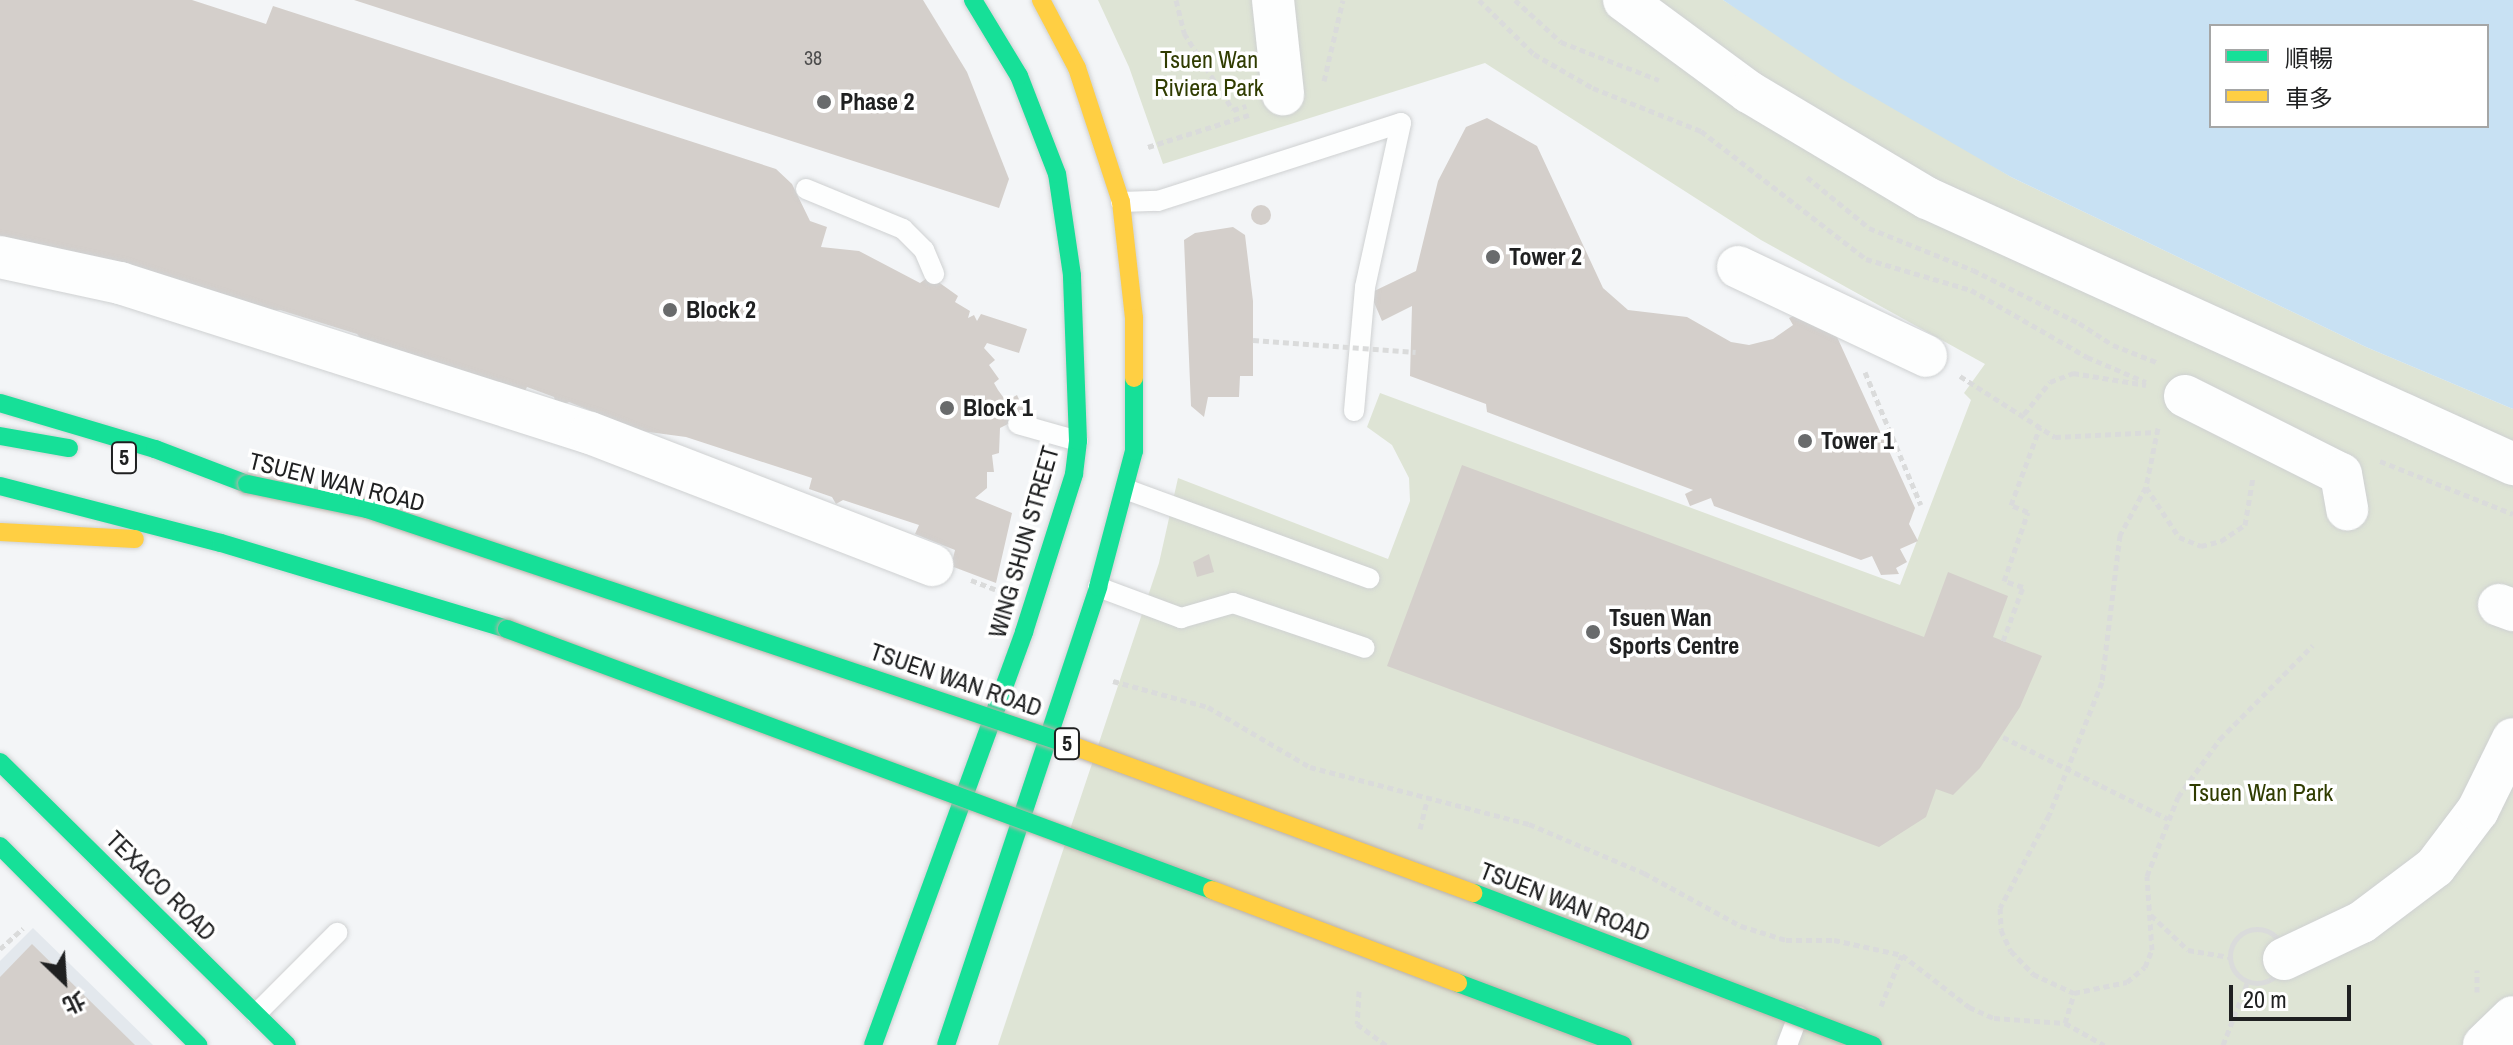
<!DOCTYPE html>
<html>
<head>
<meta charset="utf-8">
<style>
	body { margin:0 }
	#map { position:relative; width:2513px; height:1045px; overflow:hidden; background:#f3f5f7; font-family:"Archivo Narrow","Noto Sans TC",sans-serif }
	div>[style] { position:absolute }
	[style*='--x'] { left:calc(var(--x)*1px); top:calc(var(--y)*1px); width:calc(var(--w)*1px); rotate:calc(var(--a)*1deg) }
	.built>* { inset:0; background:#e3e8ed }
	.green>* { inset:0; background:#dee4d5 }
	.water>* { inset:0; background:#c8e1f3 }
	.building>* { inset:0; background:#d4cfcb }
	.round { border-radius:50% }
	.path>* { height:5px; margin-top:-2.5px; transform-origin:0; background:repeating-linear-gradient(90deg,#dadbdb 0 6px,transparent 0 10px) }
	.path>.ring { margin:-2.5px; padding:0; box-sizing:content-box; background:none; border:5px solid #dadbdb; border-radius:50% }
	.roads { filter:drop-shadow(0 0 2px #cfd1d2) drop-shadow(0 0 2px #cfd1d2) }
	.lane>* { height:20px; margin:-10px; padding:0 10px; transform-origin:10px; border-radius:10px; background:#fdfefe }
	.street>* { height:42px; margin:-21px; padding:0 21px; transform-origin:21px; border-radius:21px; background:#fdfefe }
	.fast>* { height:18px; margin:-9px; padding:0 9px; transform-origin:9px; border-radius:9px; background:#16e098 }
	.slow>* { height:18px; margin:-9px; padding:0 9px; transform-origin:9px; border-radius:9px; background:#ffcf43 }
	.path-bridge>* { height:5px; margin-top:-2.5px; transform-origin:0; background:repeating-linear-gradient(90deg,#dadbdb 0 6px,transparent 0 10px) }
	.bridges { filter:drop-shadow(0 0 2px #bbb1a9) drop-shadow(0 0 2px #bbb1a9) }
	.fast-bridge>* { height:18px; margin:-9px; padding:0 9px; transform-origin:9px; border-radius:9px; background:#16e098 }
	.slow-bridge>* { height:18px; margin:-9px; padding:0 9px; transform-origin:9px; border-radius:9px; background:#ffcf43 }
	.dots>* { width:22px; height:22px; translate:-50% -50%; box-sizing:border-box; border:4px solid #fff; border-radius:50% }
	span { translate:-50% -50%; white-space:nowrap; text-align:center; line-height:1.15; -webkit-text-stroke:7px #fff; paint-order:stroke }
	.number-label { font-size:20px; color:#4c4c4c }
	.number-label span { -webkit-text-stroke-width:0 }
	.shield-label span { padding:2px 6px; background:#fff; border:2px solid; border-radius:6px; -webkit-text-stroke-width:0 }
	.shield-label { font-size:22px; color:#1f2021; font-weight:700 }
	.park-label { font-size:24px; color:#303c01 }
	.poi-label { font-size:24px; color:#1f2021; font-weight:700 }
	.left { translate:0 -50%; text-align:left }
	.street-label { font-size:24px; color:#1f2021 }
	.legend { position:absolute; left:2209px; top:24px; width:280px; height:104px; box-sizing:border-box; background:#fff; border:2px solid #a5a6a6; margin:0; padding:10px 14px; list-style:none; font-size:24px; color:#1f2021 }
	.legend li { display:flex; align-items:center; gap:16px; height:40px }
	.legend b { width:40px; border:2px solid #a5a6a6 }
	.north { position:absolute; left:24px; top:941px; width:80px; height:80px; -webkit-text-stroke:6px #fff; paint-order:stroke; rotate:155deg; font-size:22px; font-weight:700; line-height:32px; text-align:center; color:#1f2021 }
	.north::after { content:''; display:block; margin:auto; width:28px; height:36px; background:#1f2021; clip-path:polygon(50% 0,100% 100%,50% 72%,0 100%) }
	.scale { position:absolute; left:2229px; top:985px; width:122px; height:36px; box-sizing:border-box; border:4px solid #1f2021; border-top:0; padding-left:10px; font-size:24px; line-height:28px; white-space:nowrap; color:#1f2021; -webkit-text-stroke:6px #fff; paint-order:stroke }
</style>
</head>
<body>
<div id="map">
	<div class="built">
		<div style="clip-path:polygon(33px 928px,153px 1045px,0 1045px,0 961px)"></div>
	</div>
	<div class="green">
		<div style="clip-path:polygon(1098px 0,1723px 0,2011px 177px,2366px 347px,2513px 409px,2513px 1045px,998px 1045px,1159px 563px,1178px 478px,1388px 559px,1410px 501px,1409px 478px,1392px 445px,1367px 427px,1380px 393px,1900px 585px,1971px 400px,1964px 393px,1985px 364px,1761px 240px,1485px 63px,1163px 164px,1129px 67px)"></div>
	</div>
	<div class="water">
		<div style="clip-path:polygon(evenodd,1723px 0,2513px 0,2513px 409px,2366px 347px,2011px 177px,1840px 78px,1723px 0,2211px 26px,2487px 26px,2487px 126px,2211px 126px,2211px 26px)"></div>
	</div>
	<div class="building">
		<div style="clip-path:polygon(0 0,192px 0,266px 24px,273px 6px,776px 169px,792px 184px,810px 221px,827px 227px,821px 247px,859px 251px,920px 283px,930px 276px,958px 296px,955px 302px,970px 311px,968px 318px,974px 315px,977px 321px,981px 314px,1027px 329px,1019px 353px,987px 343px,984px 348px,995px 360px,989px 365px,999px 379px,994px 383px,998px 390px,1006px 401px,1017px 395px,1026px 415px,1000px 428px,999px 453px,992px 455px,994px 472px,987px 472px,987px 488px,975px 498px,1012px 513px,996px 583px,951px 566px,955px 550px,915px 534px,919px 525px,843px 500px,836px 504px,832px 497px,809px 489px,812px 478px,686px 437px,641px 431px,569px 402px,557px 408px,554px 397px,527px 387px,523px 395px,369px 347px,357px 334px,280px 310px,263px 312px,0 236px)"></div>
		<div style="clip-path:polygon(354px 0,923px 0,967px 72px,1009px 179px,999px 208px)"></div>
		<div style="clip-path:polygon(1487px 118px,1537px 146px,1603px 288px,1628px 310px,1687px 317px,1731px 342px,1749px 345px,1773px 339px,1793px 325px,1789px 318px,1802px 312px,1832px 326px,1915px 508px,1909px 524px,1918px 541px,1900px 549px,1907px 562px,1896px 568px,1899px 574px,1881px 575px,1872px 556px,1861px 560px,1714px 506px,1711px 498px,1690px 506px,1685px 494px,1693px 490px,1487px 412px,1486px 404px,1410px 376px,1412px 306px,1382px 321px,1370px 293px,1416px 271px,1438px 181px,1466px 127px)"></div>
		<div class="round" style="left:1251px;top:205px;width:20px;height:20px"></div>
		<div style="clip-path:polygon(1233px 227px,1245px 235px,1253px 301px,1253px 376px,1240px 376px,1239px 397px,1208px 397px,1204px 417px,1191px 406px,1184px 240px,1195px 233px)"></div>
		<div style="clip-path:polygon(1462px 465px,1924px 637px,1948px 572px,2008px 596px,1993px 637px,2042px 656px,2020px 707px,1980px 768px,1953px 795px,1936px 789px,1926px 817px,1879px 847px,1387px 666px)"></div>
		<div style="clip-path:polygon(1209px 554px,1214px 572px,1197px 577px,1193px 562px)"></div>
		<div style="clip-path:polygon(32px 944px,135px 1045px,0 1045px,0 977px)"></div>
	</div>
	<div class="path">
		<div style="--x:1176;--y:0;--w:34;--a:76"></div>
		<div style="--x:1184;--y:33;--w:91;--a:57.5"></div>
		<div style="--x:1233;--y:110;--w:14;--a:-17"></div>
		<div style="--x:1479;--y:0;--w:77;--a:44.5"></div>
		<div style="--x:1534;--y:54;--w:68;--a:30"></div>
		<div style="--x:1593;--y:88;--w:116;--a:21.7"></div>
		<div style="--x:1701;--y:131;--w:209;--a:37.8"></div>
		<div style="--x:1866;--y:259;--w:109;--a:16.4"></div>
		<div style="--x:1971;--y:290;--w:134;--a:30"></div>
		<div style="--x:2087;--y:357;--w:64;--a:23"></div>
		<div style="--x:1515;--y:0;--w:62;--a:42.4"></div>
		<div style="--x:1561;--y:42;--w:105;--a:21.2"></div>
		<div style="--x:1324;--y:81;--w:83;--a:-76.8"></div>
		<div style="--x:1148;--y:147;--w:106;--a:-17.6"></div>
		<div style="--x:1807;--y:177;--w:80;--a:39.4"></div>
		<div style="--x:1869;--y:228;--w:112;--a:22"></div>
		<div style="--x:1973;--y:270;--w:119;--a:26.6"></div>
		<div style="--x:2079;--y:323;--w:40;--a:32.9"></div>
		<div style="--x:2113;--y:345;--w:49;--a:21.4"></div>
		<div style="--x:1865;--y:372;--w:144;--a:67.2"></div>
		<div style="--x:1960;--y:376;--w:113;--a:32.7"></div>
		<div style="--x:2055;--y:437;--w:102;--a:-2.8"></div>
		<div style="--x:2024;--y:414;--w:41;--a:-50.9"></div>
		<div style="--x:2050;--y:382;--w:25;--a:-21"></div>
		<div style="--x:2073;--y:373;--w:74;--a:9.3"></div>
		<div style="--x:2158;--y:428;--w:60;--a:101.5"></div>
		<div style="--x:2146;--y:487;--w:55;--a:118.4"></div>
		<div style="--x:2120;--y:535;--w:148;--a:97"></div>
		<div style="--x:2102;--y:682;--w:143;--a:111.7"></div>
		<div style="--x:2049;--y:815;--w:105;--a:117.8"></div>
		<div style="--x:2000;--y:908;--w:22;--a:87"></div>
		<div style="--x:2001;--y:930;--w:23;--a:65"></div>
		<div style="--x:2011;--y:951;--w:32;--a:46"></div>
		<div style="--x:2033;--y:974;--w:45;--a:24.9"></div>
		<div style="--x:2074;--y:993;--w:54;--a:-11.7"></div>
		<div style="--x:2127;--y:982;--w:23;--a:-40"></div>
		<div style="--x:2145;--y:967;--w:18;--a:-68"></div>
		<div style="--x:2152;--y:950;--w:74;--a:-93.9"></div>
		<div style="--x:2147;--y:876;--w:85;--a:-68.6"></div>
		<div style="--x:2178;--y:797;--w:72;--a:-54.1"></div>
		<div style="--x:2220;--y:739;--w:132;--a:-45.3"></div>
		<div style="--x:2380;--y:461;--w:143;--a:21.7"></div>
		<div style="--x:2146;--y:487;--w:60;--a:56.6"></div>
		<div style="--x:2179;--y:537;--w:24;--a:22"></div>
		<div style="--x:2201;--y:546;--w:21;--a:-14"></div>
		<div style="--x:2221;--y:541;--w:29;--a:-34"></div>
		<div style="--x:2245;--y:525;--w:49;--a:-80.5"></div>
		<div style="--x:971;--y:580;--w:26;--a:21"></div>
		<div style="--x:2003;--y:641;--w:58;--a:-69.7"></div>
		<div style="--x:2023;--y:587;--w:20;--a:-162"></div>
		<div style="--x:2004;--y:581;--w:73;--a:-70.8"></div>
		<div style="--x:2028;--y:512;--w:18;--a:-158"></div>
		<div style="--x:2011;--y:505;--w:83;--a:-69.6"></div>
		<div style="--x:1113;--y:681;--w:98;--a:15.3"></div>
		<div style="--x:1208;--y:707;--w:118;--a:30.5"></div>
		<div style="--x:1310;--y:767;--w:226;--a:14.6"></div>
		<div style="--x:1529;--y:824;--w:125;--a:23.1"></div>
		<div style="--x:1644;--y:873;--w:111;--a:28.7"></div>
		<div style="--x:1741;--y:926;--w:47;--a:17.3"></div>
		<div style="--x:1786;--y:940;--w:48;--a:0"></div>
		<div style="--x:1834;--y:940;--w:70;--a:12.4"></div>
		<div style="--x:1902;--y:955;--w:85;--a:37.8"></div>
		<div style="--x:1969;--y:1007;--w:27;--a:24"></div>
		<div style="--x:1994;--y:1018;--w:71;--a:4"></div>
		<div style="--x:2065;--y:1023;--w:45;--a:29.4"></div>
		<div style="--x:2003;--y:737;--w:184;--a:26.4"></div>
		<div style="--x:1420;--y:829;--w:30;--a:-76"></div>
		<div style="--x:2151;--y:915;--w:51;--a:43.4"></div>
		<div style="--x:2188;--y:950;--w:42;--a:9.7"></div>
		<div class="ring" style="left:2230px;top:929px;width:49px;height:49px"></div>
		<div style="--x:0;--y:949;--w:31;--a:-42"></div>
		<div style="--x:1359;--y:991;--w:33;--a:93"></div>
		<div style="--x:1357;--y:1024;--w:36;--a:36"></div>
		<div style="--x:2477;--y:992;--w:22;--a:-90"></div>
		<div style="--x:1881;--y:1006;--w:55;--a:-67.6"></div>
		<div style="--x:2065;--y:1023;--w:31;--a:-73"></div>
		<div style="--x:2223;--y:1045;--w:69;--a:-68.7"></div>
	</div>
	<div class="roads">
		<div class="lane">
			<div style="--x:806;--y:189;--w:105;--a:22.4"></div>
			<div style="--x:903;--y:229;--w:30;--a:45"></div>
			<div style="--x:924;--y:250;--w:26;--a:67"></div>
			<div style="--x:1121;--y:202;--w:37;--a:-2"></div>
			<div style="--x:1158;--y:201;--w:255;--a:-17.8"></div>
			<div style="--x:1354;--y:411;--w:124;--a:-84.9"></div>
			<div style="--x:1365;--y:287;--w:168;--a:-77.6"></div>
			<div style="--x:1018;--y:424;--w:62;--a:15.8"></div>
			<div style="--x:1128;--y:490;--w:257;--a:20.1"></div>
			<div style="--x:1098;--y:587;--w:89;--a:20.5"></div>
			<div style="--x:1181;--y:618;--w:54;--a:-16.1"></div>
			<div style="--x:1233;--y:603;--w:139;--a:18.8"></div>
			<div style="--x:256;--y:1014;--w:115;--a:-45"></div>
			<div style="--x:1787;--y:1045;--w:31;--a:-69"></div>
		</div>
		<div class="street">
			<div style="--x:1273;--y:0;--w:95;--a:83.9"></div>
			<div style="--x:1624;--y:0;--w:155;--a:36.4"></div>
			<div style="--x:1749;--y:92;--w:207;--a:30.8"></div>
			<div style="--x:1927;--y:198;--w:644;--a:24.41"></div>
			<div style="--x:0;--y:257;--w:123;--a:12.2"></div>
			<div style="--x:120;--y:283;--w:493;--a:17.7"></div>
			<div style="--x:590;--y:433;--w:367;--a:21.1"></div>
			<div style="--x:1738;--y:267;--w:208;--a:25.3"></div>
			<div style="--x:2185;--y:396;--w:174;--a:26.6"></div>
			<div style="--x:2341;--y:474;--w:36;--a:80"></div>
			<div style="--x:2499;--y:605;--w:15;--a:20"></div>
			<div style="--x:2284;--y:959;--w:86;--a:-25.4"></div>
			<div style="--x:2362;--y:922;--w:91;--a:-37"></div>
			<div style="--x:2435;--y:867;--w:71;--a:-53"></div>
			<div style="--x:2478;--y:810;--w:79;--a:-63.8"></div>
			<div style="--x:2484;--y:1045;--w:40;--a:-44"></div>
		</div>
		<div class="fast">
			<div style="--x:0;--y:403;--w:162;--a:16.5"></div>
			<div style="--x:155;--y:449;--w:98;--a:20.8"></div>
			<div style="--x:0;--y:436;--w:70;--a:9.9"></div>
			<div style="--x:0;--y:486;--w:228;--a:14.5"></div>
			<div style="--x:221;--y:543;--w:299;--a:16.7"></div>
			<div style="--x:0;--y:762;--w:403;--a:44.6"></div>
			<div style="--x:0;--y:846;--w:281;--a:45.1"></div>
			<div style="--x:873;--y:1045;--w:440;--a:-69.9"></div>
			<div style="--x:1024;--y:632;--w:166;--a:-72.4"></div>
			<div style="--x:1074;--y:474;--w:33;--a:-83"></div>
			<div style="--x:1078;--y:441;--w:166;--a:-92.1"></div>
			<div style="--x:1072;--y:275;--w:102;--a:-98.4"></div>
			<div style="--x:1057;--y:174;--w:105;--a:-111.2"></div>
			<div style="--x:1019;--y:76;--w:89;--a:-121.2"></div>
			<div style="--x:946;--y:1045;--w:483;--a:-71.6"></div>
			<div style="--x:1098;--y:587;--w:141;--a:-75.2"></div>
			<div style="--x:1134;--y:451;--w:73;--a:-90"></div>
		</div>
		<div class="slow">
			<div style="--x:1041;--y:0;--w:77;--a:62.1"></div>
			<div style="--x:1077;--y:68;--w:141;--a:71.8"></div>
			<div style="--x:1121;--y:202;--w:117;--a:83.6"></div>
			<div style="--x:1134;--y:318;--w:60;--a:90"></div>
			<div style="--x:0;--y:532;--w:135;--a:3"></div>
		</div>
	</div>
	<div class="path-bridge">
		<div style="--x:1253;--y:340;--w:163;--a:4.2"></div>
	</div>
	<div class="bridges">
		<div class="fast-bridge">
			<div style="--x:247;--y:484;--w:123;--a:11.8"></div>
			<div style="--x:367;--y:509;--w:739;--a:18.53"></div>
			<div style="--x:507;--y:629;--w:752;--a:20.32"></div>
			<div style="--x:1474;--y:893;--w:427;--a:20.9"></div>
			<div style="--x:1458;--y:983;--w:176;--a:20.6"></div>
		</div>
		<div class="slow-bridge">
			<div style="--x:1068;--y:744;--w:432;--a:20.2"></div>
			<div style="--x:1212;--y:890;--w:263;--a:20.7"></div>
		</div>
	</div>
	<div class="dots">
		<div style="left:824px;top:102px;background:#696b6c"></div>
		<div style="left:1493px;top:257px;background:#696b6c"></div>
		<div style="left:670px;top:310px;background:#696b6c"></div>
		<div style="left:947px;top:408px;background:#696b6c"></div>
		<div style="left:1805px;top:441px;background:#696b6c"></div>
		<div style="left:1593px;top:632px;background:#696b6c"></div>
	</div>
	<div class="number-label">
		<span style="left:813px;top:57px">38</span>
	</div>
	<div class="shield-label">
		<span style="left:124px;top:458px">5</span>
		<span style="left:1067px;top:744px">5</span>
	</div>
	<div class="park-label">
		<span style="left:1209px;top:74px">Tsuen Wan<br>Riviera Park</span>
		<span style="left:2261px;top:793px">Tsuen Wan Park</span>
	</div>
	<div class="poi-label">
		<span class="left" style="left:840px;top:102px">Phase 2</span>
		<span class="left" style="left:1509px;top:257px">Tower 2</span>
		<span class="left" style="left:686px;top:310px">Block 2</span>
		<span class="left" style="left:963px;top:408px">Block 1</span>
		<span class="left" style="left:1821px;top:441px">Tower 1</span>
		<span class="left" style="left:1609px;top:632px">Tsuen Wan<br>Sports Centre</span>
	</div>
	<div class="street-label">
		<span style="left:337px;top:482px;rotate:14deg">TSUEN WAN ROAD</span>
		<span style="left:1024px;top:542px;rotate:-74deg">WING SHUN STREET</span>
		<span style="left:956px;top:680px;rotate:19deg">TSUEN WAN ROAD</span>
		<span style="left:161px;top:886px;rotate:45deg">TEXACO ROAD</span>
		<span style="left:1565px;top:902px;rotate:21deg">TSUEN WAN ROAD</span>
	</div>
	<ul class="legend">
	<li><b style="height:10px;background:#16e098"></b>順暢</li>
	<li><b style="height:10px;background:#ffcf43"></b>車多</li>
	</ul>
	<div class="north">北</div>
	<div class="scale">20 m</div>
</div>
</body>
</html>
